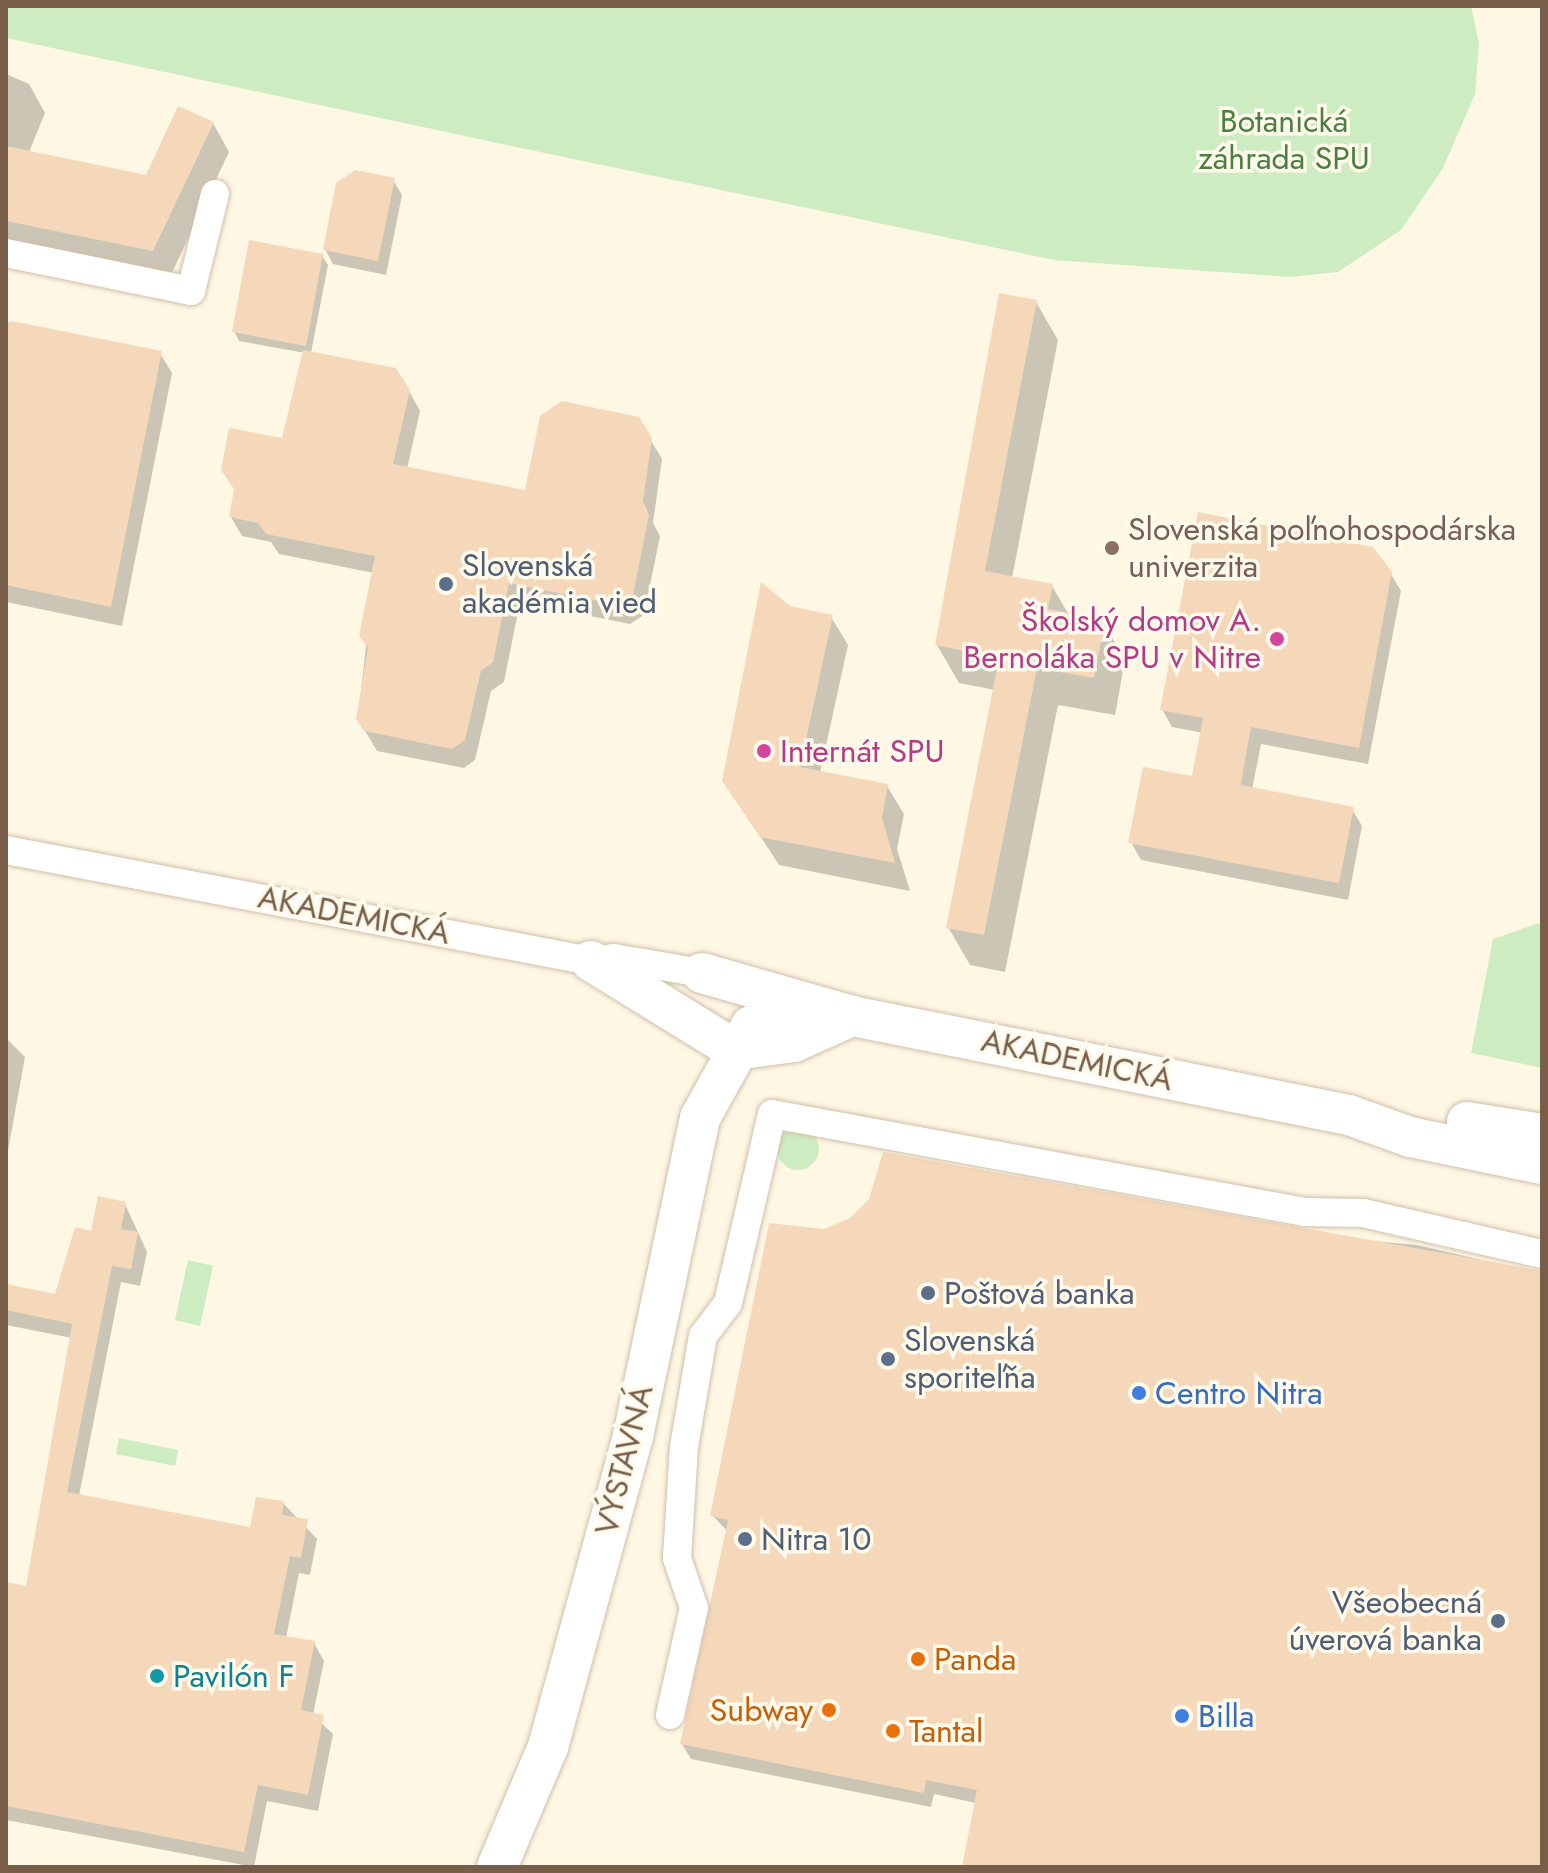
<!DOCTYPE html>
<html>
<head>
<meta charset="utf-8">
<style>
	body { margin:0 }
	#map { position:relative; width:1548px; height:1873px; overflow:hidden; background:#fef7e4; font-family:Jost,sans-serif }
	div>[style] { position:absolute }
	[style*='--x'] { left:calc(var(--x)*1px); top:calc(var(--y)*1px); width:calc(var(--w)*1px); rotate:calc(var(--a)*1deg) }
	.green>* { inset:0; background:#ceecc1 }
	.round { border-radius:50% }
	.shadow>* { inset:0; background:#0003 }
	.building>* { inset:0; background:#f5d8ba }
	.roads { filter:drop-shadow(0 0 2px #d0bfaa) drop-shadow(0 0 2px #d0bfaa) }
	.street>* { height:28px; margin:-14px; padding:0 14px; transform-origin:14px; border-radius:14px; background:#fff }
	.secondary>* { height:40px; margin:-20px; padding:0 20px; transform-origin:20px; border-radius:20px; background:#fff }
	.dots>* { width:22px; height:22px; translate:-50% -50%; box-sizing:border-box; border:4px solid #fffaec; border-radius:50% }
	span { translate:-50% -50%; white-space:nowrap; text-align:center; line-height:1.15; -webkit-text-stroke:7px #fffaec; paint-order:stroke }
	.park-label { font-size:32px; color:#4a7f3f }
	.education-label { font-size:32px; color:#785e54 }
	.left { translate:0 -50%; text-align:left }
	.service-label { font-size:32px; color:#4e5e75 }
	.right { translate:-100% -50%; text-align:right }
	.hotel-label { font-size:32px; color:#b23c85 }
	.street-label { font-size:32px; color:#785e48 }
	.shop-label { font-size:32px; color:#366cbe }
	.food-label { font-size:32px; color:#c56008 }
	.culture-label { font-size:32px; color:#0d838f }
	.frame { position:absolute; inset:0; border:8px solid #785e48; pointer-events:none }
</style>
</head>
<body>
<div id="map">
	<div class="green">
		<div style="clip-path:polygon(6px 6px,1471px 6px,1479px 44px,1475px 94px,1443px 168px,1401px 230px,1338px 272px,1290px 277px,1054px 260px,507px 145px,6px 38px)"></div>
		<div style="clip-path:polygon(1542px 922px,1542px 1068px,1471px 1053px,1493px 939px)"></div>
		<div class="round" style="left:777px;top:1128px;width:42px;height:42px"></div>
		<div style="clip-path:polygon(188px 1260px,213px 1266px,200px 1326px,175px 1320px)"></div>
		<div style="clip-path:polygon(119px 1438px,178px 1450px,175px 1466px,116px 1454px)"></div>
	</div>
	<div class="shadow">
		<div style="clip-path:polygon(6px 74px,29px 84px,45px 113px,29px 152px,147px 178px,213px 123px,229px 152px,169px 279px,6px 245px)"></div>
		<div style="clip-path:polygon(393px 180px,402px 195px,386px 275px,333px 264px,325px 249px)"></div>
		<div style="clip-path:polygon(322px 256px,328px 265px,311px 353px,409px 391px,420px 411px,407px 469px,527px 493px,638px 419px,662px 459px,653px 523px,660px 536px,644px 615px,630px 624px,520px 602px,504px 682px,491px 691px,475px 760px,464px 768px,377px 751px,358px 719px,374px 573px,279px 554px,271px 542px,242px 536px,231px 517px,284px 441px,305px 353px,239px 341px,234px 331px)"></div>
		<div style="clip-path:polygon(1036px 302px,1058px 340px,1012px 578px,1052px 586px,1069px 615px,1103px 622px,1125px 660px,1115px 715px,1058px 705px,1005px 972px,970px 965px,948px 927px,995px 690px,959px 683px,937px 645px)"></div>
		<div style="clip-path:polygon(6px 322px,160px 353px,172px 373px,122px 626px,6px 602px)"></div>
		<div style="clip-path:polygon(1382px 559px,1401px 591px,1368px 764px,1261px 744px,1252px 790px,1352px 809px,1362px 826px,1348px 900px,1141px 860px,1131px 842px,1194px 778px,1203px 733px,1172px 727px,1162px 709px)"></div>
		<div style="clip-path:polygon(789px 608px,831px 617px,848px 645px,820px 773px,887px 786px,904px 814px,897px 849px,910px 891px,779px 865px,724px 780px)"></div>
		<div style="clip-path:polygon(6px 1038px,25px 1057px,6px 1162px)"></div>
		<div style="clip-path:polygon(125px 1204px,147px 1252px,140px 1286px,121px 1282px,79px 1496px,251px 1530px,283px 1503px,317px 1539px,310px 1575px,299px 1573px,286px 1638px,314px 1643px,324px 1661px,313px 1715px,333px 1734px,318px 1811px,267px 1801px,254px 1867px,6px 1820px,6px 1584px,28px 1588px,72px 1338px,6px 1325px,6px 1286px,57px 1297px,92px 1234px)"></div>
		<div style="clip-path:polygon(824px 1231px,1326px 1237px,1417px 1245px,1542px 1274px,1542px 1867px,965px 1867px,976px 1803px,934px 1794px,931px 1807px,691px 1759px,682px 1744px,728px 1532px,713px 1516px)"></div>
	</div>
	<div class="building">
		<div style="clip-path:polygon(178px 106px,214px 122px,153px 251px,6px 221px,6px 146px,146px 175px)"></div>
		<div style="clip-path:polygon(355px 170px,395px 178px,378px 261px,323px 250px,336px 183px)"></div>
		<div style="clip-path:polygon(249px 240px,323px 254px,306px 346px,232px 332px)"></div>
		<div style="clip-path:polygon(999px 293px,1037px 300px,985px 571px,1053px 584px,1048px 609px,1105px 620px,1094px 678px,1037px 668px,984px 935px,946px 928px,999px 658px,935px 645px)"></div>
		<div style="clip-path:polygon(12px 321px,162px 351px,111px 607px,6px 585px,6px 325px)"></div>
		<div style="clip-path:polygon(303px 350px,396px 368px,410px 390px,393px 464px,525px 490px,540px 416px,562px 401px,639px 417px,652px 438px,643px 501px,649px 515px,633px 595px,618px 605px,509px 583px,493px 662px,481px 671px,465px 740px,452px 749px,364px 731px,356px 719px,368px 648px,359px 636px,375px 556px,266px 534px,258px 523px,229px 517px,234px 489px,221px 470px,229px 428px,282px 438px)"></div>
		<div style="clip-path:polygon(1198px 512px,1373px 547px,1392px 572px,1359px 748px,1251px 727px,1246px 754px,1241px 785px,1354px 807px,1339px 883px,1128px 843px,1143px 767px,1192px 776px,1203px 718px,1160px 710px)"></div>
		<div style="clip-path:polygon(761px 582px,790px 606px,833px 615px,800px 767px,888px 784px,882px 818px,895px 863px,760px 837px,722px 781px)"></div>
		<div style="clip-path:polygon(883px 1152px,1542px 1271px,1542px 1867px,962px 1867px,977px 1790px,926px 1780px,924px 1793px,680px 1744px,728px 1520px,710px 1516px,769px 1223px,824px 1229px,850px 1218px,869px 1199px)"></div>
		<div style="clip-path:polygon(98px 1196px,126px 1202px,121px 1229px,138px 1232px,131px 1269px,112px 1266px,67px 1492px,250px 1527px,256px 1497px,284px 1501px,282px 1515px,308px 1519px,301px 1558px,290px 1556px,274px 1634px,315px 1641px,301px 1710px,324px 1715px,308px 1795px,258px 1785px,244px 1852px,6px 1806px,6px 1582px,26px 1586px,72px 1324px,6px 1310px,6px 1284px,55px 1294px,75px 1227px,91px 1231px)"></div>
	</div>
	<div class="roads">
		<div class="street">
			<div style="--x:6;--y:253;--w:189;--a:11.6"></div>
			<div style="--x:191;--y:291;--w:100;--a:-76.1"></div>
			<div style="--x:6;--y:850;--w:595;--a:10.74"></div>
			<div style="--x:591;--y:961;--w:23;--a:-7"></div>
			<div style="--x:614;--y:958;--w:89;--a:9.7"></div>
			<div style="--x:670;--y:1715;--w:110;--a:-77.4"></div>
			<div style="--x:694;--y:1608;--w:53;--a:-108.8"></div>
			<div style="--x:677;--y:1558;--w:111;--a:-86.4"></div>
			<div style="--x:684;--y:1447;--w:113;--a:-80.3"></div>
			<div style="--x:703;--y:1336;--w:41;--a:-52.9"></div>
			<div style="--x:728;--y:1303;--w:194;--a:-76.9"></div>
			<div style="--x:772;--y:1114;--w:542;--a:10.42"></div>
			<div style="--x:1305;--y:1212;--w:58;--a:1"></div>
			<div style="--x:1363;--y:1213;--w:184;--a:12.9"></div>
		</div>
		<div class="secondary">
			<div style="--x:591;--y:961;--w:169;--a:31.7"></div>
			<div style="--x:702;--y:973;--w:156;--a:16"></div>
			<div style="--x:852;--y:1016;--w:507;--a:11.27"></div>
			<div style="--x:1349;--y:1115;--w:65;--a:19.8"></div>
			<div style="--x:1410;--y:1137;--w:135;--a:11.6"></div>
			<div style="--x:735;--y:1050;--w:60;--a:-7.7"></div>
			<div style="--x:794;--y:1042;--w:64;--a:-24.1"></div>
			<div style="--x:1467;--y:1122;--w:76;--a:9.1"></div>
			<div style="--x:497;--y:1867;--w:130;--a:-67"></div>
			<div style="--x:548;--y:1747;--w:322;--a:-74.7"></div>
			<div style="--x:633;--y:1436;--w:325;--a:-78.1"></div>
			<div style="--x:700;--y:1118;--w:105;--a:-61"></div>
			<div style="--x:751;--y:1026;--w:57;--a:-22.5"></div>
		</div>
	</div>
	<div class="dots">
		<div style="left:1112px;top:548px;background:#8d6e63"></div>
		<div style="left:446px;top:584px;background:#5c6f8a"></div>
		<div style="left:1277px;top:639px;background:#d1479c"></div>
		<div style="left:764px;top:751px;background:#d1479c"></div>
		<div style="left:928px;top:1293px;background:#5c6f8a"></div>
		<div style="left:888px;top:1359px;background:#5c6f8a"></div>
		<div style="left:1139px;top:1393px;background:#3f7fe0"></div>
		<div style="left:745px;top:1539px;background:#5c6f8a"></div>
		<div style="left:1498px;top:1621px;background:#5c6f8a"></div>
		<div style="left:918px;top:1659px;background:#e8710a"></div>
		<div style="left:157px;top:1676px;background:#0f9aa8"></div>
		<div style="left:829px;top:1710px;background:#e8710a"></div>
		<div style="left:1182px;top:1716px;background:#3f7fe0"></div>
		<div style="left:893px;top:1731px;background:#e8710a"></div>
	</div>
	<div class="park-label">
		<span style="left:1284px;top:140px">Botanická<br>záhrada SPU</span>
	</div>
	<div class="education-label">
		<span class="left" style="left:1128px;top:548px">Slovenská poľnohospodárska<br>univerzita</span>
	</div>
	<div class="service-label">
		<span class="left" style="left:462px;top:584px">Slovenská<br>akadémia vied</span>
		<span class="left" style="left:944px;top:1293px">Poštová banka</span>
		<span class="left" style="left:904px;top:1359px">Slovenská<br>sporiteľňa</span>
		<span class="left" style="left:761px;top:1539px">Nitra 10</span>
		<span class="right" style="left:1482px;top:1621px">Všeobecná<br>úverová banka</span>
	</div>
	<div class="hotel-label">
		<span class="right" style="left:1261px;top:639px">Školský domov A.<br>Bernoláka SPU v Nitre</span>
		<span class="left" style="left:780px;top:751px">Internát SPU</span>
	</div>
	<div class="street-label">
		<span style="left:354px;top:915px;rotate:11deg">AKADEMICKÁ</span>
		<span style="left:1077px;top:1060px;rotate:12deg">AKADEMICKÁ</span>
		<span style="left:624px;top:1460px;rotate:-76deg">VÝSTAVNÁ</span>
	</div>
	<div class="shop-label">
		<span class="left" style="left:1155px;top:1393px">Centro Nitra</span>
		<span class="left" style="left:1198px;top:1716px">Billa</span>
	</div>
	<div class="food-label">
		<span class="left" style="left:934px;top:1659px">Panda</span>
		<span class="right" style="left:813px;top:1710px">Subway</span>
		<span class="left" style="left:909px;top:1731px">Tantal</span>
	</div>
	<div class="culture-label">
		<span class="left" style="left:173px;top:1676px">Pavilón F</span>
	</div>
	<div class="frame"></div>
</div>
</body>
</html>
